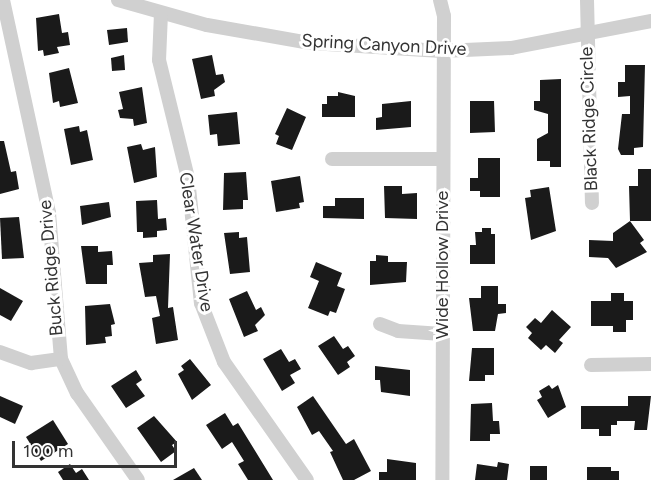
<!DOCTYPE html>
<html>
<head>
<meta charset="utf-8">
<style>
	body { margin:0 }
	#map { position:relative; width:651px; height:480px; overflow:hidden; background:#fff; font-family:Figtree,sans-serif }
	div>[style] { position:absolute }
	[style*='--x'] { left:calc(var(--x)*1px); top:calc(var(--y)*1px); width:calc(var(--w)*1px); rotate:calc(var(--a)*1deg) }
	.building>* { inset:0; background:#1a1a1a }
	.minor>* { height:14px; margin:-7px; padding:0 7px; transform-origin:7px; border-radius:7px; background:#d0d0d0 }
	span { translate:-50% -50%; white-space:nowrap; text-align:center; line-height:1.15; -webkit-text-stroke:6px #fff; paint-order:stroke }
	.street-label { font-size:18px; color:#333 }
	.scale { position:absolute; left:12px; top:441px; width:165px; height:27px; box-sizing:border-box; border:3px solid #333; border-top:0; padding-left:8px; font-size:18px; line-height:21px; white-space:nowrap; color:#333; -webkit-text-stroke:4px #fff; paint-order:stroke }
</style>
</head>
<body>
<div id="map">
	<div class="building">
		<div style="clip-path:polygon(59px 14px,62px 33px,68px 32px,70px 45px,57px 47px,59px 53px,44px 56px,43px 50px,38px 51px,36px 18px)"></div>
		<div style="clip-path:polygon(127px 28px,128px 42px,109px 45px,107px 30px)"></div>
		<div style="clip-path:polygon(124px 55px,125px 70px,112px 71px,111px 58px)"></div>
		<div style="clip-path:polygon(212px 55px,216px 75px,223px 74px,225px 82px,214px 90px,215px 96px,201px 99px,192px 59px)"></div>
		<div style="clip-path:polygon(625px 65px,645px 65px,643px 147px,634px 148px,634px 155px,621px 155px,618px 149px,622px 114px,630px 114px,630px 96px,618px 97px,618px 82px,625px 82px)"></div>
		<div style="clip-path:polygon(69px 68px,78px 103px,60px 107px,59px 101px,53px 103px,49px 73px)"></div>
		<div style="clip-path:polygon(561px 79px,561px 167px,550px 167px,550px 161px,537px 161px,537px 139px,548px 133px,548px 114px,534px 110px,534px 101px,540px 101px,540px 80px)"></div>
		<div style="clip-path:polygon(142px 87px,147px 123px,134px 126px,133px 119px,120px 118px,118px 110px,123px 109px,119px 92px)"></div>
		<div style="clip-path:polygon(338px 92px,355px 96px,355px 117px,322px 117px,322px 104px,327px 104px,327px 96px,338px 96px)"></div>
		<div style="clip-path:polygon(411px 101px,411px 127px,376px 130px,376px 118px,382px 117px,382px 104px)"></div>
		<div style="clip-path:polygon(470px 101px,494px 101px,495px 132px,470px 133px)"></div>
		<div style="clip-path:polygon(287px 108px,306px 117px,292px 150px,276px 144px,279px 136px,275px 134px)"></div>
		<div style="clip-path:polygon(237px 112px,240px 144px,218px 146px,217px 134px,210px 135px,208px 115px)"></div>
		<div style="clip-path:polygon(79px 126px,80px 132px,87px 130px,93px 160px,71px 165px,64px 129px)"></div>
		<div style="clip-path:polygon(0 141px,4px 141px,11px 172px,16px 171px,19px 189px,0 194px)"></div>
		<div style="clip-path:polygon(141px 144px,143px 150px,155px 147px,157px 177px,134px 183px,127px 147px)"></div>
		<div style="clip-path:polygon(478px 158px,500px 158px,500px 197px,480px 197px,480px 191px,470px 191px,470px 178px,478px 178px)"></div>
		<div style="clip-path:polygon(638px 169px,651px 169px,651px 221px,630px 221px,644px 240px,640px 243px,647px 252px,616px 268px,608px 258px,589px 257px,589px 240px,613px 241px,613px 233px,630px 221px,629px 186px,638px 186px)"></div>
		<div style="clip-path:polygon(246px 172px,248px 200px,243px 200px,243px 209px,223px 210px,224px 173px)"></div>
		<div style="clip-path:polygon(300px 176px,304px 202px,299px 203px,300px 208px,276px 212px,271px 181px)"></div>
		<div style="clip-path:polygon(384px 186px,402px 186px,402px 194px,417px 193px,417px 219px,385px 218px)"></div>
		<div style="clip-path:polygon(549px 187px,556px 231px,531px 240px,525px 198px,531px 197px,530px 190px)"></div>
		<div style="clip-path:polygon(335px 198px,364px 198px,364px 219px,323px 218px,323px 206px,335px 206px)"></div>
		<div style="clip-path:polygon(157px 200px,158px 219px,166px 218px,167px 230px,157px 231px,157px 237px,143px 238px,143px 232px,137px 232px,136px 201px)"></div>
		<div style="clip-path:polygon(109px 202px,111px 217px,82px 225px,80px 206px)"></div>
		<div style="clip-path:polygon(19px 217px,24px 258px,2px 259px,0 218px)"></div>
		<div style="clip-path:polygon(482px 228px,491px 228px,491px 234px,495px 234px,495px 264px,470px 264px,470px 245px,476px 245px,475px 232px,482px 232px)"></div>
		<div style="clip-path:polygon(239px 232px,239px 238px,247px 237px,250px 272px,230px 274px,224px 233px)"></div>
		<div style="clip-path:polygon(81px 246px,98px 246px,98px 252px,112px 251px,113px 265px,107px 265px,107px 284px,86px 284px)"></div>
		<div style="clip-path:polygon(170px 254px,168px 308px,173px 307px,178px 340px,156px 344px,152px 318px,160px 316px,156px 296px,145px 297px,139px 263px,153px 262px,153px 255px)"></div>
		<div style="clip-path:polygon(376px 255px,388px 256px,388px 262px,407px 262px,406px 282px,370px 285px,370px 261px,376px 261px)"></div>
		<div style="clip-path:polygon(316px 262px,342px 273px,337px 286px,345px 289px,336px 313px,330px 311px,328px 316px,308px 308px,319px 281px,310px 277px)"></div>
		<div style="clip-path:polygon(481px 286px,498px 286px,498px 304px,506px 304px,506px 313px,498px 314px,495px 331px,473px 331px,469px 298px,481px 298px)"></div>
		<div style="clip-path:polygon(0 288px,23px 301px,11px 321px,0 315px)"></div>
		<div style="clip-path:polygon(247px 291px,256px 310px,261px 307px,265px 315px,255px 325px,258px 331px,244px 337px,229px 299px)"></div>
		<div style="clip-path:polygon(611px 293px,624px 293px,624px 301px,633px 301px,633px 320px,626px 320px,626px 332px,613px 332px,613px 326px,591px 326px,591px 301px,611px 301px)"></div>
		<div style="clip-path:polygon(110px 304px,115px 324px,111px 325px,112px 336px,105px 337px,106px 343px,86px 345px,85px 306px)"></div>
		<div style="clip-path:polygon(552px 310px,571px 327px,559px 340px,563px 343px,555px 353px,546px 345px,541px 350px,528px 338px,532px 333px,526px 327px,535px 318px,541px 323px)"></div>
		<div style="clip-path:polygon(334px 336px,343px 349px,348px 346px,355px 356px,347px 362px,350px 367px,338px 375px,318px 346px)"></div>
		<div style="clip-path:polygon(472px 348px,494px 348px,494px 375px,485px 375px,485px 381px,469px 381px)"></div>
		<div style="clip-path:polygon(281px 349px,289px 362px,295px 359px,301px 369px,290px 375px,295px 383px,282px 391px,263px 359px)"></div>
		<div style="clip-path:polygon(190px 359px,211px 385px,192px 400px,178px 374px,184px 370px,181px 366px)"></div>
		<div style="clip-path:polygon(375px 366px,410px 370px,410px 396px,381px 392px,380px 380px,375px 380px)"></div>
		<div style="clip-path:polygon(136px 370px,142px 380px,136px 384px,145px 396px,126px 408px,111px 386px)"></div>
		<div style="clip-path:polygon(549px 385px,552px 389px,558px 385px,566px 407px,548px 418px,537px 400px,542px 397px,539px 391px)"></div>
		<div style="clip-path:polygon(0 396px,23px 406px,15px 424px,0 417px)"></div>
		<div style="clip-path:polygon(313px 396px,346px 444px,354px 439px,371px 471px,354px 480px,343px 480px,330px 452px,333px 451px,319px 431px,312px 435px,297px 407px)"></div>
		<div style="clip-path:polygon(628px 396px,651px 396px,647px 430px,634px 430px,635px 421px,617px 421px,617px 425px,611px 425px,611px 436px,599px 436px,599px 429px,581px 429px,581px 406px,628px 406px)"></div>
		<div style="clip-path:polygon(492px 403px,493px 421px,499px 421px,500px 434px,490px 434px,490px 441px,470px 441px,471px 404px)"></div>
		<div style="clip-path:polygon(225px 413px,233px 426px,238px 423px,273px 480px,248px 480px,238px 464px,244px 461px,232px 442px,222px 449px,206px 425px)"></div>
		<div style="clip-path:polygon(154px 416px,177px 442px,172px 445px,176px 451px,161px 462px,137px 428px)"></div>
		<div style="clip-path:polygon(53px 420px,68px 444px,41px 461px,26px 437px)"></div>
		<div style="clip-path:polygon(387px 459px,416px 463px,416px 480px,379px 480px,379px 472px,387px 472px)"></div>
		<div style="clip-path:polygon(498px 462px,509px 464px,507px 480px,475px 480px,477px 464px,497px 467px)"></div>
		<div style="clip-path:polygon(70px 464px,76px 473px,82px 469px,89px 480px,63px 480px,58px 472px)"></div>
		<div style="clip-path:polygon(530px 466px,547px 466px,547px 480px,530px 480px)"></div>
		<div style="clip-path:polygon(587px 467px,611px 467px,611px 471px,619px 471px,619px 480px,587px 480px)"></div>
		<div style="clip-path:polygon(194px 468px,202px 480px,173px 480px)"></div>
	</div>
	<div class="minor">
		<div style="--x:3;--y:0;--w:218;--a:77.8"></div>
		<div style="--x:49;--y:213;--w:146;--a:85.3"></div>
		<div style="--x:61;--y:359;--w:38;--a:65"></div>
		<div style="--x:77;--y:393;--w:106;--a:55"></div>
		<div style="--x:118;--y:0;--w:92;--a:15.7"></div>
		<div style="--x:207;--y:25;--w:105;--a:9.9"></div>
		<div style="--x:310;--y:43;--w:132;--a:3.5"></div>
		<div style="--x:442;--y:51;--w:69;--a:-2.5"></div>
		<div style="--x:511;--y:48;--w:143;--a:-10.9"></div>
		<div style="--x:440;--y:0;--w:16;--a:76"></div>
		<div style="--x:444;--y:16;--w:464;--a:90.2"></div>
		<div style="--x:587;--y:0;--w:203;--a:88.6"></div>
		<div style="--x:161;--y:13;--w:47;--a:92.4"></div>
		<div style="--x:159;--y:60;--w:122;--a:76.2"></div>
		<div style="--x:188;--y:178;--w:126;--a:84.1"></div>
		<div style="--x:201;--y:303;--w:63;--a:68.7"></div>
		<div style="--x:224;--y:362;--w:144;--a:54.9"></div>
		<div style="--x:332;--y:159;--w:110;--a:0"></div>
		<div style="--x:380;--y:324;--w:19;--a:21"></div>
		<div style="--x:398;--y:331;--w:44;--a:3.9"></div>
		<div style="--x:0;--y:352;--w:33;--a:20"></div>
		<div style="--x:31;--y:363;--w:30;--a:-8"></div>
		<div style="--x:591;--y:365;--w:60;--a:-1"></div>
	</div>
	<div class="street-label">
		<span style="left:384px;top:45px;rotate:3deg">Spring Canyon Drive</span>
		<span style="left:589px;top:119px;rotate:-92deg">Black Ridge Circle</span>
		<span style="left:196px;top:242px;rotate:81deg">Clear Water Drive</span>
		<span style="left:442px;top:265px;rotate:-90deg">Wide Hollow Drive</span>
		<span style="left:51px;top:268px;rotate:-95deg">Buck Ridge Drive</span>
	</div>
	<div class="scale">100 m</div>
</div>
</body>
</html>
